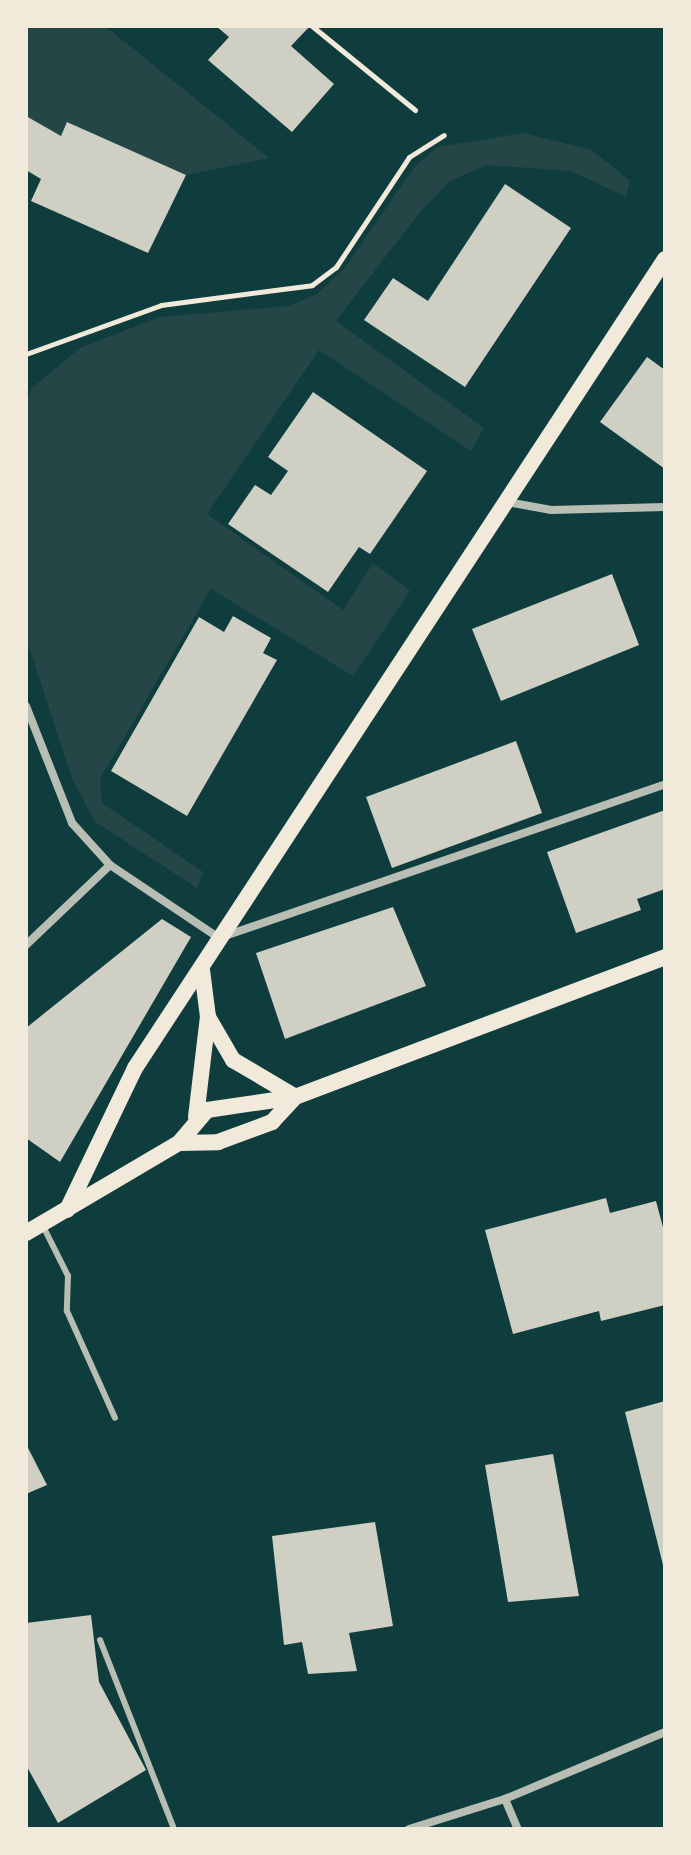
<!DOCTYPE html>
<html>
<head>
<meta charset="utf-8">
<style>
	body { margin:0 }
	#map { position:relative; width:691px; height:1855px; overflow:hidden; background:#0f3d3e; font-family:"PT Sans",sans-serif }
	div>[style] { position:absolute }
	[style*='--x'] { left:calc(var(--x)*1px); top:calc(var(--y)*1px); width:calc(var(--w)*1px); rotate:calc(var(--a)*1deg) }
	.green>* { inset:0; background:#244646 }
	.building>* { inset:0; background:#cfcfc3 }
	.path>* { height:5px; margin:-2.5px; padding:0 2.5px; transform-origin:2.5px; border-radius:2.5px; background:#f1e9da }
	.service>* { height:6px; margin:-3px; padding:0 3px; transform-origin:3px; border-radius:3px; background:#b8beb3 }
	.minor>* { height:8px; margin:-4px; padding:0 4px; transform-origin:4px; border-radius:4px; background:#b8beb3 }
	.secondary>* { height:16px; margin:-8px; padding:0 8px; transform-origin:8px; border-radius:8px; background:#f1e9da }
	span { translate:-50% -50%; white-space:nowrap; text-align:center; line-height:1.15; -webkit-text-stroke:7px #f1e9da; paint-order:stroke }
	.frame { position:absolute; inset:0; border:28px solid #f1e9da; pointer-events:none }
</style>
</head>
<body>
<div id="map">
	<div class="green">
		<div style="clip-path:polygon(26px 26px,105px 26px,269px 158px,186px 175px,68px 122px,61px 136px,26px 116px)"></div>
		<div style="clip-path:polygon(523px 133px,592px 150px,630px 181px,626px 197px,571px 171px,486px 165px,450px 181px,420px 212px,336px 321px,484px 428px,471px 451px,319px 350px,207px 514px,343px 610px,373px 563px,410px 591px,353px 676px,211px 589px,100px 779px,102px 803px,203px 872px,197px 888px,94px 821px,72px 778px,26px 638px,26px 402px,32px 388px,80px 348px,159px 317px,288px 306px,316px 295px,343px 270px,416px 165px,438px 147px)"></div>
	</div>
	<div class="building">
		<div style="clip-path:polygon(216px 26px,310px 26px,291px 46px,334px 84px,292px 132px,208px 60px,229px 37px)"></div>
		<div style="clip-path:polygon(26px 116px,61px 136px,67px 122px,186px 175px,148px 253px,31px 201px,41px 179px,26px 170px)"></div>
		<div style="clip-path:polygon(505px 184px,571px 228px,465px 387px,364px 320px,393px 278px,428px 301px)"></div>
		<div style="clip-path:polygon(647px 357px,665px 370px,665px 469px,600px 422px)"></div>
		<div style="clip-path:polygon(313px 392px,427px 471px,370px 554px,359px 547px,328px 592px,228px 524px,255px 485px,271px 495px,288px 471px,268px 457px)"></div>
		<div style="clip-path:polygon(612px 574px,639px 645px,501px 701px,472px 629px)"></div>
		<div style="clip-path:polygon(233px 616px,271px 638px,263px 653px,277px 660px,187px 816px,111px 771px,199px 617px,224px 632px)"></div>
		<div style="clip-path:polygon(516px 741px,542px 813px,392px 868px,366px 797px)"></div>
		<div style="clip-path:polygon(665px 810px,665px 889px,637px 899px,641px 910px,576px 933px,547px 852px)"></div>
		<div style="clip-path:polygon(393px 907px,426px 986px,285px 1039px,256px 953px)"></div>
		<div style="clip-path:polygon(162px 919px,191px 937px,60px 1162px,26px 1138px,26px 1028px)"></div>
		<div style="clip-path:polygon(606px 1198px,610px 1213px,656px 1201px,665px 1235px,665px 1305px,601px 1321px,599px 1311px,513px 1334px,485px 1230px)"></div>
		<div style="clip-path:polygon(665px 1401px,665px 1569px,664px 1569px,625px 1412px)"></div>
		<div style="clip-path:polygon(26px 1444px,47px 1485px,26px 1494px)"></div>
		<div style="clip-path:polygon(553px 1454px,579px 1596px,508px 1602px,485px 1465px)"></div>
		<div style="clip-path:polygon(375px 1522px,393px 1626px,349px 1633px,357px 1671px,308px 1674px,302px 1642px,284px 1645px,272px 1536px)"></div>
		<div style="clip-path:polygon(91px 1615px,99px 1682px,146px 1770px,58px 1823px,26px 1765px,26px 1623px)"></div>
	</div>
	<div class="path">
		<div style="--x:312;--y:26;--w:133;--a:39.2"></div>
		<div style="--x:26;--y:354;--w:144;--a:-19.9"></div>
		<div style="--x:161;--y:305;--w:152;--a:-7.5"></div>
		<div style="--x:312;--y:285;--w:30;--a:-37"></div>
		<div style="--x:336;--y:267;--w:132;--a:-56.4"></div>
		<div style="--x:409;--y:157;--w:41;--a:-32.2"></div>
	</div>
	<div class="service">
		<div style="--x:43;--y:1226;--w:56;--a:63.4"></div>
		<div style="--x:68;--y:1276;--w:35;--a:92"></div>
		<div style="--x:67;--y:1311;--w:117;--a:65.8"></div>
		<div style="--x:100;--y:1640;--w:203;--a:68.6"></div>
	</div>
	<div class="minor">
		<div style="--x:507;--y:502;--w:45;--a:10.3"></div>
		<div style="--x:551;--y:510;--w:114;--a:-1.5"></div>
		<div style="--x:26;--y:706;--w:126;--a:68.5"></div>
		<div style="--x:72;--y:823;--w:57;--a:47.9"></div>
		<div style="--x:110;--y:865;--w:131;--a:33.8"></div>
		<div style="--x:219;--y:938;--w:472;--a:-19"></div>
		<div style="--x:26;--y:945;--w:116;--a:-43.6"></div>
		<div style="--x:505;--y:1799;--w:33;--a:67"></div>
		<div style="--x:409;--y:1829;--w:101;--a:-17.4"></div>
		<div style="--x:505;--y:1799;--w:173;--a:-22.7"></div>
	</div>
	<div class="secondary">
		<div style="--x:208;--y:1017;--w:50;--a:59.8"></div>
		<div style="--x:233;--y:1060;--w:71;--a:30.5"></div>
		<div style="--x:196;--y:1117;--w:101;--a:-83.2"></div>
		<div style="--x:208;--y:1017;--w:47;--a:-97.3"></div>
		<div style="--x:179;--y:1143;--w:39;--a:-1"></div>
		<div style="--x:218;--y:1142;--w:58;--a:-20.3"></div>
		<div style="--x:272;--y:1122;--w:34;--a:-47"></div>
		<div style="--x:67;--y:1210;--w:157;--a:-64.4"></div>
		<div style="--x:135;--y:1068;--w:967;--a:-56.77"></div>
		<div style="--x:26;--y:1233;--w:178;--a:-30.5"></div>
		<div style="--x:179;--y:1143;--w:43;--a:-49.7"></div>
		<div style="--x:207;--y:1110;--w:89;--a:-8.4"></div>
		<div style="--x:295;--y:1097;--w:396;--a:-20.7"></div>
	</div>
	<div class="frame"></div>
</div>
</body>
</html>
